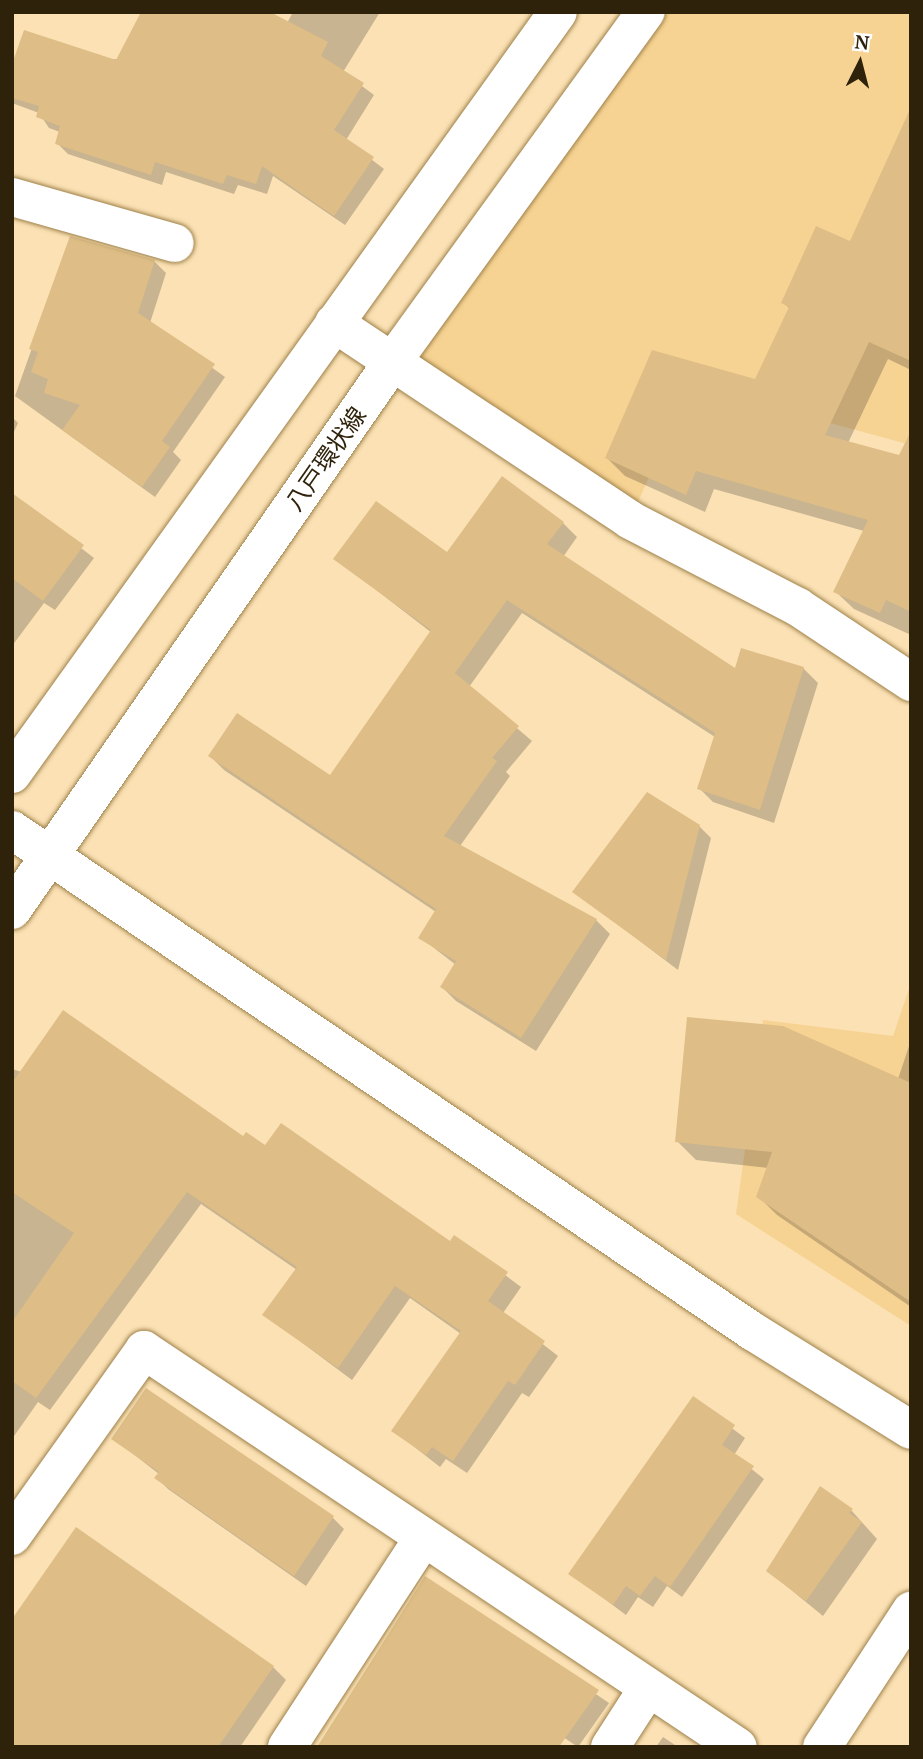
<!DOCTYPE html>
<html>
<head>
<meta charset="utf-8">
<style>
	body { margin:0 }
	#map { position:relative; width:923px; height:1759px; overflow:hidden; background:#fbe1b4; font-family:"PT Serif","Noto Sans JP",serif }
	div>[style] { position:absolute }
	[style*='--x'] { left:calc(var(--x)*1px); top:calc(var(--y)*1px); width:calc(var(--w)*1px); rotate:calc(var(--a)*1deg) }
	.built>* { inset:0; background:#f7d393 }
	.shadow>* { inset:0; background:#0003 }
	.building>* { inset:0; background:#debe86 }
	.roads { filter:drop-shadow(0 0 2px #9e814a) drop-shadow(0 0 2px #9e814a) }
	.minor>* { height:38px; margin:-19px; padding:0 19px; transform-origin:19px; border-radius:19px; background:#fff }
	.major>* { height:38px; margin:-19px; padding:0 19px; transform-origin:19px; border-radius:19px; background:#fff }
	span { translate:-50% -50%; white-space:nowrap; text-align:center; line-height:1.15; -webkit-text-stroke:6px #fff; paint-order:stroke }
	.street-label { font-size:24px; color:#2e220b }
	.frame { position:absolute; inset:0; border:14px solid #2e220b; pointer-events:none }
	.north { position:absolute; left:825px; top:28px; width:70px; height:70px; -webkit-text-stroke:5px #fff; paint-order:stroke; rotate:6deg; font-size:19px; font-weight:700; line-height:28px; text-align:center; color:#2e220b }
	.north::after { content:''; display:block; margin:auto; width:24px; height:32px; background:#2e220b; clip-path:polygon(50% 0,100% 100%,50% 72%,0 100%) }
</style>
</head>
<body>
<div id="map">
	<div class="built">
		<div style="clip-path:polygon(646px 12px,911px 12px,911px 445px,690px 385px,630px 520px,393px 361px)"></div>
		<div style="clip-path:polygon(911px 983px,911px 1326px,736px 1214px,763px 1020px,893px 1036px)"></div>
	</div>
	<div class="shadow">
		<div style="clip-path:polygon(293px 12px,380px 12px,343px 72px,374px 95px,346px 140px,384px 169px,345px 225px,273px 176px,267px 194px,238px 185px,234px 194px,166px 172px,162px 185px,68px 154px,57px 143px,60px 132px,49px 128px,39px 113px,12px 103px,12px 70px,277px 42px)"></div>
		<div style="clip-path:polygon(911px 111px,911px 370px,888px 359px,848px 443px,902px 457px,911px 455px,911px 635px,854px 609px,835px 591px,864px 531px,714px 489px,705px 512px,625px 476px,607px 458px,756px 381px,790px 309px,784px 303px,851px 243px)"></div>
		<div style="clip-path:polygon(71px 238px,155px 262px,166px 273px,150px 323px,225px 377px,173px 452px,181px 460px,155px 497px,15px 396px)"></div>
		<div style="clip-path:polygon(12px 417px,18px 423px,12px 436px)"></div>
		<div style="clip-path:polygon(12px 495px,94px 558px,55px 610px,44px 603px,12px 646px)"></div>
		<div style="clip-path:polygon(563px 523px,577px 537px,563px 557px,736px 671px,803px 668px,818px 683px,774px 823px,713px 802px,699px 788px,715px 737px,522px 613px,469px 687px,532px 741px,506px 772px,510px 776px,460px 846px,596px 920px,610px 934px,536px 1051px,456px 1001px,442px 987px,456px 965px,420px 937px,436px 912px,224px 770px,210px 756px,330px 777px,432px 633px,336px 559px,447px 554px)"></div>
		<div style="clip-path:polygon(699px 826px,711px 838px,678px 970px,575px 892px)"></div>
		<div style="clip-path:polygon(911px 1040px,911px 1307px,777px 1215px,758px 1196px,768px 1168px,696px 1160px,677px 1141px,898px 1079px)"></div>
		<div style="clip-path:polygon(12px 1069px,243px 1139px,451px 1243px,455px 1237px,521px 1287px,503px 1313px,558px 1356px,529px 1397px,522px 1393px,467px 1473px,446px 1459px,440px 1467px,394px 1431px,461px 1334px,410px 1298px,352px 1380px,265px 1315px,297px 1270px,201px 1204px,50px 1410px,38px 1402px,12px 1439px)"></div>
		<div style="clip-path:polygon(693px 1399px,745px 1438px,734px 1455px,764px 1479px,682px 1597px,667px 1586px,653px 1607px,638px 1597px,626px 1615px,571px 1574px)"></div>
		<div style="clip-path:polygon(114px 1439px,333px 1518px,344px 1529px,306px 1586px,168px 1489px,157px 1478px,159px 1474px)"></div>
		<div style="clip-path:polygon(851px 1510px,877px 1539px,823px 1616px,768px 1571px)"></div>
		<div style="clip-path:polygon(425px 1578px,609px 1703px,578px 1747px,508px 1700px,319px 1747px)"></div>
		<div style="clip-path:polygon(273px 1667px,286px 1680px,240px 1747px,12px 1747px)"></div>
		<div style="clip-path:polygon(663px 1737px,678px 1747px,656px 1747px)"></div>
	</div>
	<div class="building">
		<div style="clip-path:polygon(141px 12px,270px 12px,328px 42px,321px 56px,364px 83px,334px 130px,374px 157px,334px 216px,262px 166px,256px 184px,227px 175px,223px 184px,155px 162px,151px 175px,55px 144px,60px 126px,36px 117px,39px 106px,12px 98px,12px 64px,24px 30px,116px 60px)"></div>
		<div style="clip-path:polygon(911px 107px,911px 361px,869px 342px,825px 435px,899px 455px,911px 431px,911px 612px,886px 600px,880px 613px,833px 592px,868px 520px,696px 471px,686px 495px,605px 458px,652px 350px,755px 379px,789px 307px,781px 303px,816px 226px,850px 241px)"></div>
		<div style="clip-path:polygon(70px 236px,155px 260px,138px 313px,215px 364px,162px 441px,170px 447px,142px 487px,62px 430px,80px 405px,44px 393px,48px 379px,31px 372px,38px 352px,29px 349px)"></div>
		<div style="clip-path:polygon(502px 476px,564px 522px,547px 544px,735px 668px,741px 648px,804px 667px,760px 810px,697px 789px,715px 733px,507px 600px,455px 673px,519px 726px,492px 758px,497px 761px,444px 836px,597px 919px,521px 1038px,440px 987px,456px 961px,418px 938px,436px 909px,208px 756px,237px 713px,330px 775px,431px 630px,333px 559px,376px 501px,447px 552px)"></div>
		<div style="clip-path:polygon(12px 493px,84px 545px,43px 601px,12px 578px)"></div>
		<div style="clip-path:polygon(647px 792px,700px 825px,666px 960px,572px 892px)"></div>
		<div style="clip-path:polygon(63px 1010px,243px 1136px,246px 1132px,265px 1145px,281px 1123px,450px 1241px,454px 1235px,508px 1272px,488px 1301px,545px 1341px,515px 1385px,508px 1381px,453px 1461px,432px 1447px,426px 1455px,391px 1431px,461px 1331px,395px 1286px,338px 1368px,262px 1315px,297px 1267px,187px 1192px,36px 1398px,12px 1381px,12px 1322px,74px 1233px,12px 1192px,12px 1083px)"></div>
		<div style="clip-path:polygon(687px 1017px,783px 1026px,911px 1083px,911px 1302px,756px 1197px,772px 1152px,675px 1142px)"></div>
		<div style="clip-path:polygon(146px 1388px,334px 1516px,294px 1576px,154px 1478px,159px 1472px,111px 1439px)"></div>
		<div style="clip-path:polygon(693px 1396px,735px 1425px,722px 1445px,754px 1466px,670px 1587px,655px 1576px,640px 1596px,626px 1586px,613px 1605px,568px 1574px)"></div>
		<div style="clip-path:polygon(820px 1486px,853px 1509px,849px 1513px,862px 1522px,806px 1601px,766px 1571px)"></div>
		<div style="clip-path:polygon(76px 1527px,274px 1666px,218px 1747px,12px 1747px,12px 1619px)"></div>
		<div style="clip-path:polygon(425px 1576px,599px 1690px,559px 1747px,317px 1747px)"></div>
	</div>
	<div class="roads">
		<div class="minor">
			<div style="--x:12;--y:197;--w:169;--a:15.8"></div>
			<div style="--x:334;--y:323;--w:356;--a:33.6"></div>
			<div style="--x:630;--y:520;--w:189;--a:27.4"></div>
			<div style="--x:798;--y:607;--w:136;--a:33.6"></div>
			<div style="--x:12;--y:830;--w:894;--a:34.1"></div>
			<div style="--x:752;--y:1331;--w:187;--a:31.9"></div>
			<div style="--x:12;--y:1536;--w:228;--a:-54.6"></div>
			<div style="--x:144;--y:1350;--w:714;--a:33.76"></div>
			<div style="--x:287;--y:1747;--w:249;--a:-56.9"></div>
			<div style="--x:610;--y:1747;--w:70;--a:-57.2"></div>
			<div style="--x:822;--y:1747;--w:163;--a:-56.8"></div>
		</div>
		<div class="major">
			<div style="--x:12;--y:774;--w:937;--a:-54.38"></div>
			<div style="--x:12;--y:910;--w:668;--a:-55.24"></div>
			<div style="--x:393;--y:361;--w:431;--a:-54.1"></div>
		</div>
	</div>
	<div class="street-label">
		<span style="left:326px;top:459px;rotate:-55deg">八戸環状線</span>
	</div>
	<div class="frame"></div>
	<div class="north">N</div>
</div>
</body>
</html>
